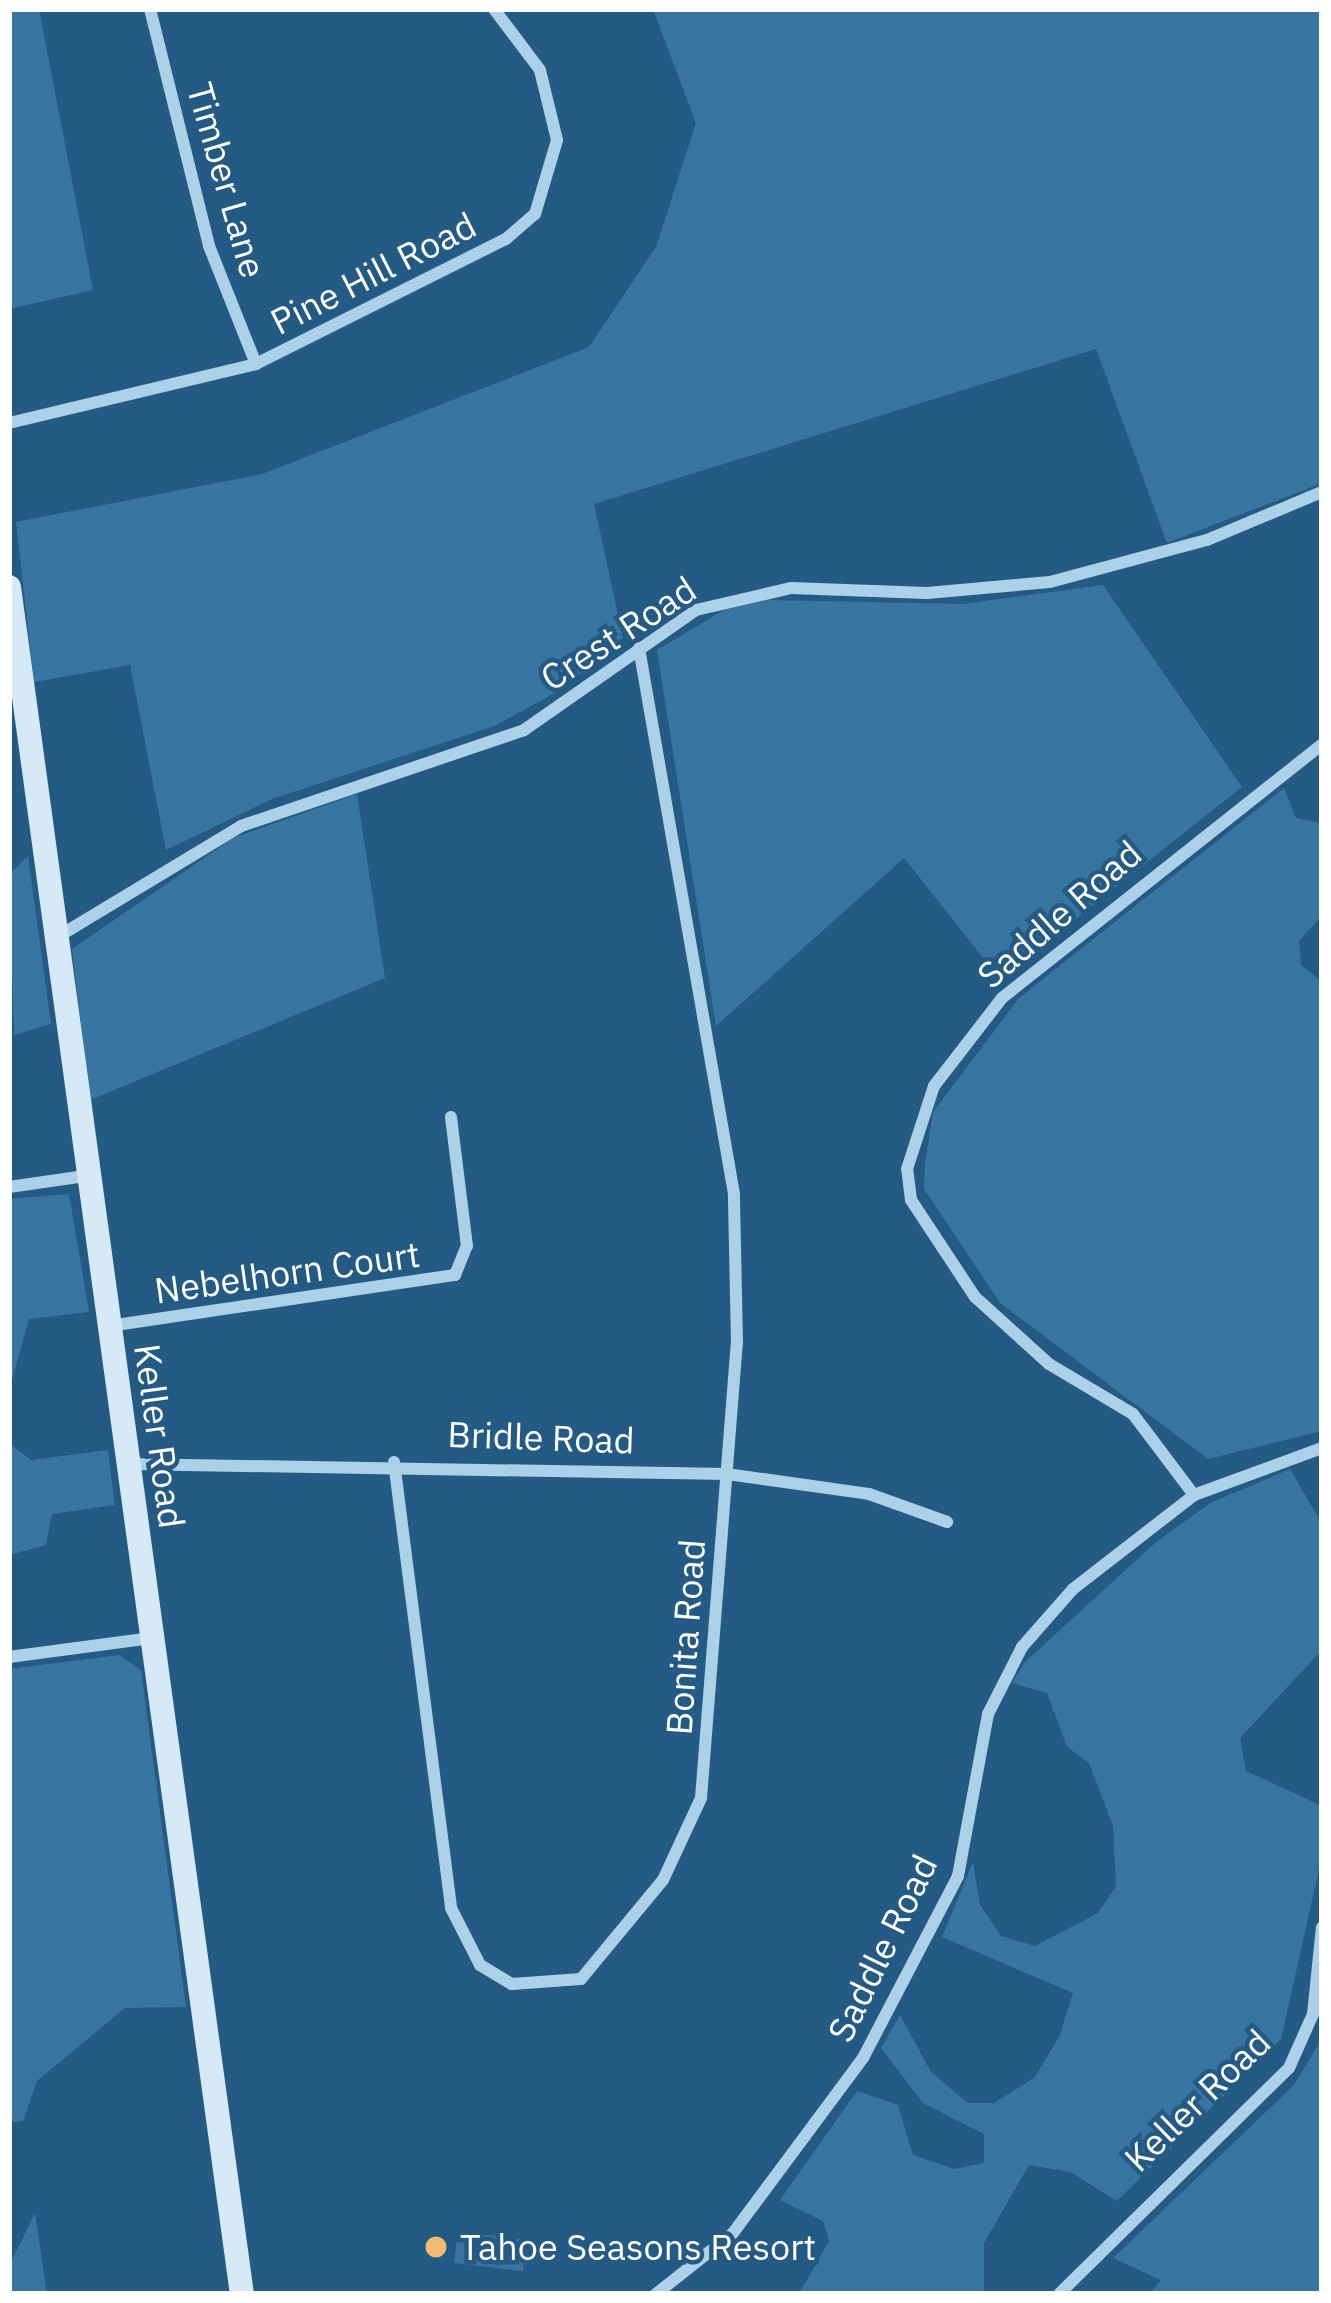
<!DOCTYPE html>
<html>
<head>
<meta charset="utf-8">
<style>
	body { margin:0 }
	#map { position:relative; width:1331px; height:2303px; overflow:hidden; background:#235b84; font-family:"IBM Plex Sans",sans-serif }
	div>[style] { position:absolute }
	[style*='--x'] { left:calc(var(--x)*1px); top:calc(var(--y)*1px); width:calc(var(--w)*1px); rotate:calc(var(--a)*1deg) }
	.green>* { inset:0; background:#3875a1 }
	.street>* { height:12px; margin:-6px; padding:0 6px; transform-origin:6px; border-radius:6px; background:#acd0e8 }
	.secondary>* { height:24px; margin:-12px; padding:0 12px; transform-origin:12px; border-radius:12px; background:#d6e9f7 }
	.dots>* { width:33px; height:33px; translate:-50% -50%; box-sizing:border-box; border:6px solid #235b84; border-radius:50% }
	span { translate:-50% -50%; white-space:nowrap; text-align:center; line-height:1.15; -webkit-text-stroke:9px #235b84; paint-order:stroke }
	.street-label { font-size:36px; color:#fff }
	.poi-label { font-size:36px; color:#fff }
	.left { translate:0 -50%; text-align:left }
	.frame { position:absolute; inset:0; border:12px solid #fff; pointer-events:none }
</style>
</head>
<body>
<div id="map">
	<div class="green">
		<div style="clip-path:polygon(9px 9px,39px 9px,93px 290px,9px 309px)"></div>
		<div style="clip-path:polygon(653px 9px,1322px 9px,1322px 483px,1167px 543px,1096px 349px,594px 504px,623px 638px,564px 688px,494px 726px,272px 799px,166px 850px,130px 665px,34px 682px,16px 522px,262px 474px,589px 347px,656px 247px,696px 123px)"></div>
		<div style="clip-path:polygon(1103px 585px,1242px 787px,1000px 979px,904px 858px,716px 1026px,657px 650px,724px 610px,768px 600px,963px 604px)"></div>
		<div style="clip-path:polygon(1284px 788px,1296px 818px,1322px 823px,1322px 916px,1299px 941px,1301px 965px,1322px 982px,1322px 1431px,1208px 1459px,1000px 1303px,924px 1189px,925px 1163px,933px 1112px,1019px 998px)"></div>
		<div style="clip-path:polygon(357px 794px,385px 978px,90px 1100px,72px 949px,233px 838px)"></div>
		<div style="clip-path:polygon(28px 856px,51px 1024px,14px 1035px,9px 874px)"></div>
		<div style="clip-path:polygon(69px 1194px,89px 1312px,29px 1319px,9px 1391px,9px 1199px)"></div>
		<div style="clip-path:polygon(9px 1443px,31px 1460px,108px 1450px,115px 1505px,52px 1514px,46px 1545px,9px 1555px)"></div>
		<div style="clip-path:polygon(1290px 1469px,1322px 1524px,1322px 1650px,1240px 1738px,1246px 1771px,1322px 1806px,1322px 1856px,1281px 2039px,1117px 2201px,1070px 2172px,1029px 2165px,984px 2243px,984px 2294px,799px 2294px,829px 2241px,823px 2221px,780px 2200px,857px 2091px,898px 2105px,913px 2155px,954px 2169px,984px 2163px,984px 2134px,923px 2103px,881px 2048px,900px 2015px,931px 2072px,968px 2103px,994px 2103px,1034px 2078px,1059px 2037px,1073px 1993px,942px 1937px,973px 1862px,980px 1905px,1001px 1936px,1035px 1946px,1098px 1913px,1116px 1886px,1113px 1826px,1089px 1763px,1067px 1747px,1047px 1693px,1012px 1683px,1025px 1662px,1155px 1543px,1210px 1503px)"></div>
		<div style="clip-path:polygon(119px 1655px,141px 1670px,186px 2007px,125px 2008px,37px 2081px,23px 2121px,9px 2122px,9px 1669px)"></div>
		<div style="clip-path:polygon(1322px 2038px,1322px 2294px,1150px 2294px,1161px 2280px,1113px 2258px,1294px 2085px)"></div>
		<div style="clip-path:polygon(35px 2213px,47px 2294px,9px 2294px,9px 2266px)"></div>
		<div style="clip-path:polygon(458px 2231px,527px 2240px,523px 2271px,454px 2263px)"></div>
	</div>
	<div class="street">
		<div style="--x:150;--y:9;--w:244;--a:76"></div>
		<div style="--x:209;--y:246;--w:127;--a:68.3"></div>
		<div style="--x:9;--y:423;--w:254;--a:-13.4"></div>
		<div style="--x:256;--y:364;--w:280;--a:-26.6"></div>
		<div style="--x:506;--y:239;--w:38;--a:-41"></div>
		<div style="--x:535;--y:214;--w:77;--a:-73.4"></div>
		<div style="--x:557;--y:140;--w:72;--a:-103.7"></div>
		<div style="--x:540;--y:70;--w:76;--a:-127"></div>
		<div style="--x:54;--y:939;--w:218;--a:-31.1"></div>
		<div style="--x:241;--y:826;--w:299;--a:-18.7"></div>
		<div style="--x:524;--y:730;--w:210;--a:-34.9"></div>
		<div style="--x:696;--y:610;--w:98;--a:-13"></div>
		<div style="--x:791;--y:588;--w:136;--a:2.1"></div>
		<div style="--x:927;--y:593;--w:123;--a:-5.1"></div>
		<div style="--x:1050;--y:582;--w:163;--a:-15"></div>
		<div style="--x:1207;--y:540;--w:125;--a:-22.7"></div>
		<div style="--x:9;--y:1187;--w:77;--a:-8.2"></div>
		<div style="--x:109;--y:1326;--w:350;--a:-8.4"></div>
		<div style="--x:455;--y:1275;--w:31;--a:-68"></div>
		<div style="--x:467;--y:1246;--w:130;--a:-97.1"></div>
		<div style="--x:394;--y:1462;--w:450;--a:82.7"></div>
		<div style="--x:451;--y:1908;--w:64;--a:63"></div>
		<div style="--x:480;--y:1965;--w:37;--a:31"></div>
		<div style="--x:512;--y:1984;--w:69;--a:-4.1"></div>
		<div style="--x:581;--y:1979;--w:129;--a:-50.4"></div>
		<div style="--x:663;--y:1880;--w:90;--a:-65.1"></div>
		<div style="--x:701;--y:1798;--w:456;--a:-85.5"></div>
		<div style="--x:737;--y:1343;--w:149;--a:-91.2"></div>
		<div style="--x:734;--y:1194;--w:554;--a:-99.87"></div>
		<div style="--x:128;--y:1464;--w:599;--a:0.96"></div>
		<div style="--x:727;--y:1474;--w:143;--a:8"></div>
		<div style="--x:869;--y:1494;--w:83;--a:19.7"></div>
		<div style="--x:1194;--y:1495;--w:101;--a:-127"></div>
		<div style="--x:1133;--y:1414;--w:98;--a:-149.2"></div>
		<div style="--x:1049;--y:1364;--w:100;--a:-137.8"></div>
		<div style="--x:975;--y:1297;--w:116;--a:-123.4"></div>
		<div style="--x:911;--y:1200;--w:31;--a:-97"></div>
		<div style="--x:907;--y:1169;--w:87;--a:-72"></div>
		<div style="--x:934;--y:1086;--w:111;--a:-52.3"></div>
		<div style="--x:1002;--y:998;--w:409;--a:-38.4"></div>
		<div style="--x:9;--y:1657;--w:144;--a:-7.6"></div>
		<div style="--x:656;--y:2294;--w:98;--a:-38.4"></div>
		<div style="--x:733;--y:2233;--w:218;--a:-53.4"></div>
		<div style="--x:863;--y:2058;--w:205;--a:-62.4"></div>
		<div style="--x:958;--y:1876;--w:165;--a:-79.5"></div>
		<div style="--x:988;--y:1714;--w:75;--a:-63.1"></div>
		<div style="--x:1022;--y:1647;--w:77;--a:-48.7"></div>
		<div style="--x:1073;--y:1589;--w:153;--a:-37.8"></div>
		<div style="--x:1194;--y:1495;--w:136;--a:-20.2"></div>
		<div style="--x:1059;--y:2294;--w:322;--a:-44.5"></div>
		<div style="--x:1289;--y:2068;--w:59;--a:-66"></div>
		<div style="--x:1313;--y:2014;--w:87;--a:-84.1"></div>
	</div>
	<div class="secondary">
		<div style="--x:9;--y:587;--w:1723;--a:82.23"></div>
	</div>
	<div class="dots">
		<div style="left:436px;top:2247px;background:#f3bb6f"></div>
	</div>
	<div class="street-label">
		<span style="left:227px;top:180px;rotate:74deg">Timber Lane</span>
		<span style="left:373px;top:273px;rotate:-27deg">Pine Hill Road</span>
		<span style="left:618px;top:633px;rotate:-33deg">Crest Road</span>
		<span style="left:1059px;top:914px;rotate:-41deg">Saddle Road</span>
		<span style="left:287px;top:1272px;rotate:-8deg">Nebelhorn Court</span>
		<span style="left:160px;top:1436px;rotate:82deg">Keller Road</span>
		<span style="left:541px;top:1437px;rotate:2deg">Bridle Road</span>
		<span style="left:685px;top:1637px;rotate:-86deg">Bonita Road</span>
		<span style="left:882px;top:1948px;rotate:-64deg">Saddle Road</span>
		<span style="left:1197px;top:2100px;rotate:-44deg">Keller Road</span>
	</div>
	<div class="poi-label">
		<span class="left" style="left:460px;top:2247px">Tahoe Seasons Resort</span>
	</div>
	<div class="frame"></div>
</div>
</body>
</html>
